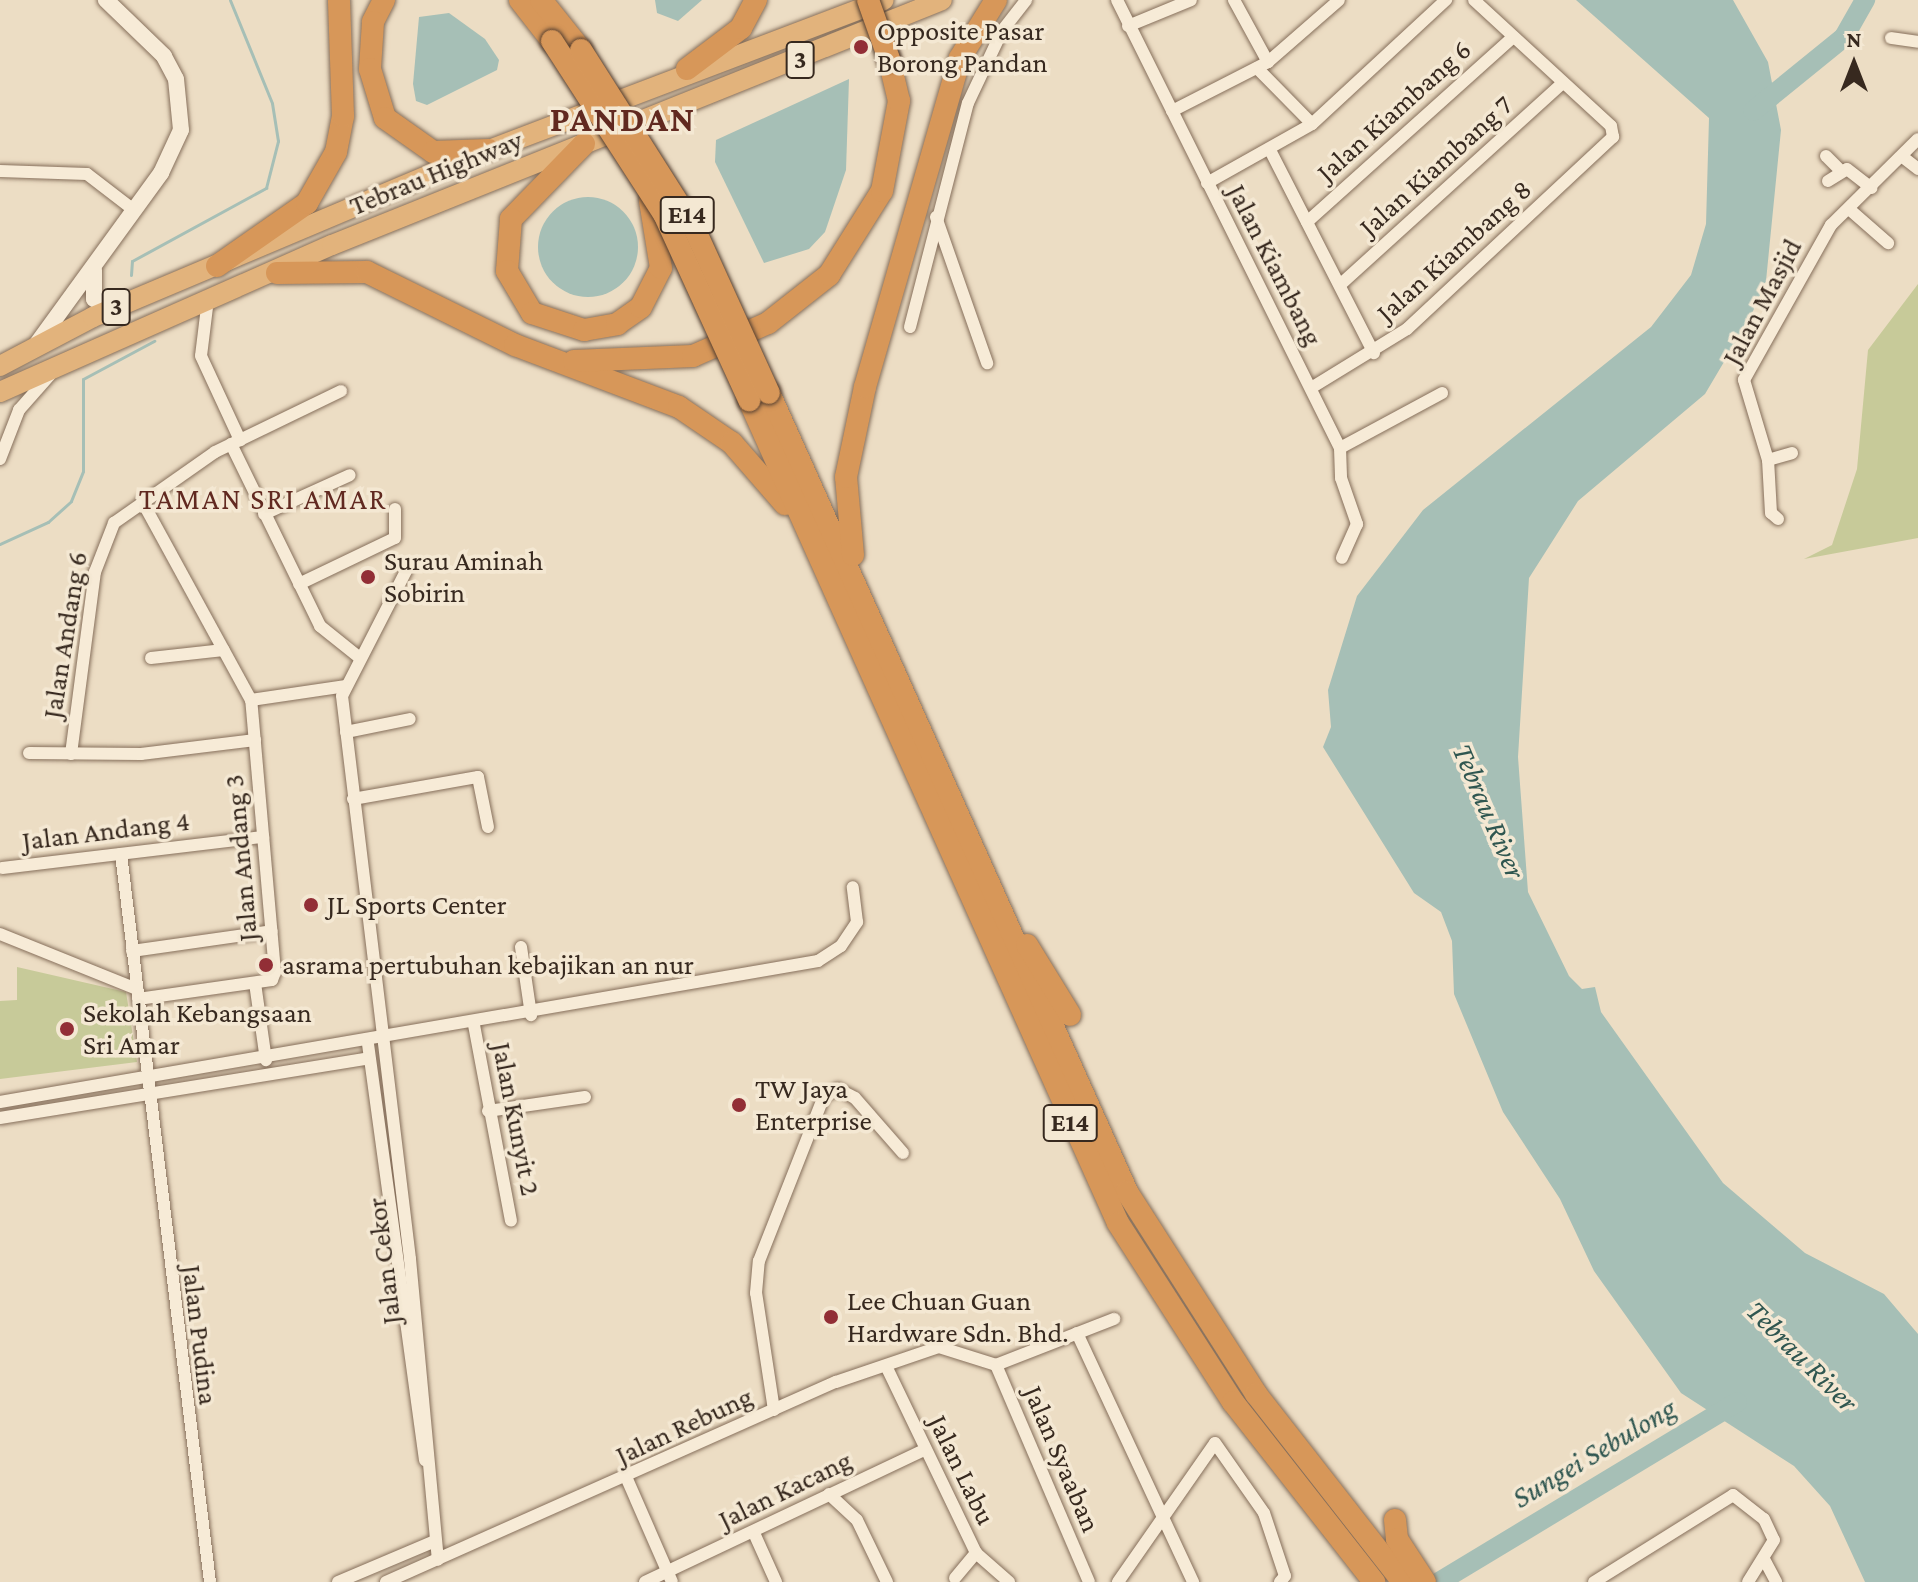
<!DOCTYPE html>
<html>
<head>
<meta charset="utf-8">
<style>
	body { margin:0 }
	#map { position:relative; width:1918px; height:1582px; overflow:hidden; background:#ecddc4; font-family:"Crimson Pro",serif }
	div>[style] { position:absolute }
	[style*='--x'] { left:calc(var(--x)*1px); top:calc(var(--y)*1px); width:calc(var(--w)*1px); rotate:calc(var(--a)*1deg) }
	.green>* { inset:0; background:#c7ca99 }
	.water>* { inset:0; background:#a6bfb6 }
	.round { border-radius:50% }
	.stream>* { height:3px; margin:-1.5px; padding:0 1.5px; transform-origin:1.5px; border-radius:1.5px; background:#a6bfb6 }
	.river>* { height:20px; margin:-10px; padding:0 10px; transform-origin:10px; border-radius:10px; background:#a6bfb6 }
	.roads { filter:drop-shadow(0 0 2px #866f5b) drop-shadow(0 0 2px #866f5b) }
	.minor>* { height:12px; margin:-6px; padding:0 6px; transform-origin:6px; border-radius:6px; background:#f7ebd7 }
	.tertiary>* { height:16px; margin:-8px; padding:0 8px; transform-origin:8px; border-radius:8px; background:#f7ebd7 }
	.trunk>* { height:20px; margin:-10px; padding:0 10px; transform-origin:10px; border-radius:10px; background:#e2b37c }
	.motorway>* { height:22px; margin:-11px; padding:0 11px; transform-origin:11px; border-radius:11px; background:#d79759 }
	.bridges { filter:drop-shadow(0 0 2px #543e2f) drop-shadow(0 0 2px #543e2f) }
	.motorway-bridge>* { height:22px; margin:-11px; padding:0 11px; transform-origin:11px; border-radius:11px; background:#d79759 }
	.dots>* { width:22px; height:22px; translate:-50% -50%; box-sizing:border-box; border:4px solid #f4e8d3; border-radius:50% }
	span { translate:-50% -50%; white-space:nowrap; text-align:center; line-height:1.15; -webkit-text-stroke:7px #f4e8d3; paint-order:stroke }
	.shield-label span { padding:2px 6px; background:#f4e8d3; border:2px solid; border-radius:6px; -webkit-text-stroke-width:0 }
	.shield-label { font-size:26px; color:#37291f; font-weight:700 }
	.poi-label { font-size:28px; color:#37291f }
	.left { translate:0 -50%; text-align:left }
	.street-label { font-size:28px; color:#37291f }
	.neighbourhood-label { font-size:30px; color:#612920; letter-spacing:2px }
	.water-label { font-size:30px; color:#2f5650; font-style:italic }
	.district-label { font-size:36px; color:#612920; font-weight:700; letter-spacing:2px }
	.north { position:absolute; left:1814px; top:24px; width:80px; height:80px; -webkit-text-stroke:6px #f4e8d3; paint-order:stroke; rotate:0deg; font-size:22px; font-weight:700; line-height:32px; text-align:center; color:#37291f }
	.north::after { content:''; display:block; margin:auto; width:28px; height:36px; background:#37291f; clip-path:polygon(50% 0,100% 100%,50% 72%,0 100%) }
</style>
</head>
<body>
<div id="map">
	<div class="green">
		<div style="clip-path:polygon(1918px 284px,1918px 538px,1804px 559px,1832px 545px,1857px 469px,1868px 350px)"></div>
		<div style="clip-path:polygon(17px 967px,126px 992px,137px 1062px,0 1079px,0 1001px,17px 1000px)"></div>
	</div>
	<div class="water">
		<div style="clip-path:polygon(655px 0,702px 0,678px 21px,657px 13px)"></div>
		<div style="clip-path:polygon(1576px 0,1733px 0,1768px 62px,1781px 130px,1766px 281px,1750px 318px,1705px 394px,1578px 501px,1529px 578px,1518px 757px,1528px 892px,1569px 976px,1582px 989px,1595px 987px,1601px 1012px,1723px 1183px,1805px 1253px,1884px 1294px,1918px 1334px,1918px 1582px,1865px 1582px,1830px 1506px,1794px 1466px,1681px 1393px,1594px 1271px,1560px 1199px,1503px 1112px,1454px 994px,1452px 941px,1441px 912px,1414px 893px,1323px 747px,1331px 727px,1328px 690px,1357px 596px,1423px 510px,1651px 327px,1691px 275px,1706px 224px,1709px 118px)"></div>
		<div style="clip-path:polygon(449px 13px,485px 39px,499px 60px,497px 70px,427px 105px,416px 101px,413px 84px,419px 17px)"></div>
		<div style="clip-path:polygon(849px 79px,846px 170px,825px 232px,809px 249px,764px 263px,715px 162px,716px 140px)"></div>
		<div class="round" style="left:538px;top:197px;width:100px;height:100px"></div>
	</div>
	<div class="stream">
		<div style="--x:131;--y:275;--w:14;--a:-86"></div>
		<div style="--x:132;--y:261;--w:153;--a:-28.6"></div>
		<div style="--x:266;--y:188;--w:49;--a:-75.7"></div>
		<div style="--x:278;--y:141;--w:38;--a:-99"></div>
		<div style="--x:272;--y:103;--w:111;--a:-112.2"></div>
		<div style="--x:0;--y:544;--w:53;--a:-24.6"></div>
		<div style="--x:48;--y:522;--w:31;--a:-42"></div>
		<div style="--x:71;--y:501;--w:32;--a:-68"></div>
		<div style="--x:83;--y:471;--w:92;--a:-90"></div>
		<div style="--x:83;--y:379;--w:81;--a:-28.2"></div>
	</div>
	<div class="river">
		<div style="--x:1753;--y:111;--w:117;--a:-39.1"></div>
		<div style="--x:1844;--y:37;--w:43;--a:-60.4"></div>
		<div style="--x:1439;--y:1582;--w:348;--a:-31.1"></div>
	</div>
	<div class="roads">
		<div class="minor">
			<div style="--x:1117;--y:0;--w:500;--a:63.54"></div>
			<div style="--x:1340;--y:448;--w:116;--a:-28.3"></div>
			<div style="--x:1234;--y:0;--w:71;--a:61.3"></div>
			<div style="--x:1128;--y:26;--w:68;--a:-22.4"></div>
			<div style="--x:1891;--y:38;--w:27;--a:8"></div>
			<div style="--x:1257;--y:68;--w:78;--a:45.5"></div>
			<div style="--x:1172;--y:111;--w:108;--a:-27"></div>
			<div style="--x:1268;--y:62;--w:94;--a:-41.1"></div>
			<div style="--x:1271;--y:152;--w:226;--a:62.9"></div>
			<div style="--x:1826;--y:156;--w:18;--a:45"></div>
			<div style="--x:1904;--y:158;--w:18;--a:38"></div>
			<div style="--x:0;--y:171;--w:87;--a:2"></div>
			<div style="--x:87;--y:174;--w:59;--a:37.5"></div>
			<div style="--x:1828;--y:181;--w:22;--a:-32"></div>
			<div style="--x:1847;--y:169;--w:31;--a:38"></div>
			<div style="--x:1207;--y:183;--w:120;--a:-29.3"></div>
			<div style="--x:1312;--y:124;--w:183;--a:-42.8"></div>
			<div style="--x:1849;--y:209;--w:52;--a:41.1"></div>
			<div style="--x:936;--y:217;--w:155;--a:70.7"></div>
			<div style="--x:1307;--y:222;--w:277;--a:-41.9"></div>
			<div style="--x:1341;--y:284;--w:299;--a:-42.2"></div>
			<div style="--x:208;--y:299;--w:57;--a:97"></div>
			<div style="--x:201;--y:356;--w:93;--a:65.1"></div>
			<div style="--x:910;--y:327;--w:231;--a:-75.5"></div>
			<div style="--x:968;--y:103;--w:80;--a:-64.7"></div>
			<div style="--x:1002;--y:31;--w:39;--a:-52"></div>
			<div style="--x:1311;--y:388;--w:113;--a:-31.6"></div>
			<div style="--x:1407;--y:329;--w:282;--a:-43"></div>
			<div style="--x:1613;--y:137;--w:11;--a:-100"></div>
			<div style="--x:1611;--y:126;--w:186;--a:-137.4"></div>
			<div style="--x:231;--y:444;--w:203;--a:63.9"></div>
			<div style="--x:320;--y:626;--w:51;--a:38.7"></div>
			<div style="--x:1340;--y:448;--w:30;--a:88"></div>
			<div style="--x:1341;--y:478;--w:49;--a:70.8"></div>
			<div style="--x:1357;--y:524;--w:37;--a:114"></div>
			<div style="--x:0;--y:459;--w:53;--a:-68.8"></div>
			<div style="--x:19;--y:410;--w:47;--a:-48.5"></div>
			<div style="--x:1768;--y:460;--w:25;--a:-16"></div>
			<div style="--x:264;--y:514;--w:94;--a:-24.4"></div>
			<div style="--x:1778;--y:519;--w:9;--a:-139"></div>
			<div style="--x:1771;--y:513;--w:53;--a:-93.2"></div>
			<div style="--x:1768;--y:460;--w:84;--a:-106.7"></div>
			<div style="--x:1744;--y:380;--w:178;--a:-60.7"></div>
			<div style="--x:1831;--y:225;--w:122;--a:-44.7"></div>
			<div style="--x:406;--y:571;--w:140;--a:117.1"></div>
			<div style="--x:342;--y:696;--w:567;--a:83.11"></div>
			<div style="--x:410;--y:1259;--w:302;--a:84.7"></div>
			<div style="--x:299;--y:584;--w:106;--a:-25.6"></div>
			<div style="--x:395;--y:538;--w:29;--a:-90"></div>
			<div style="--x:151;--y:658;--w:73;--a:-6.3"></div>
			<div style="--x:251;--y:700;--w:96;--a:-8.4"></div>
			<div style="--x:346;--y:732;--w:65;--a:-11.5"></div>
			<div style="--x:29;--y:753;--w:112;--a:0.5"></div>
			<div style="--x:141;--y:754;--w:115;--a:-7"></div>
			<div style="--x:71;--y:754;--w:184;--a:-82.5"></div>
			<div style="--x:95;--y:572;--w:53;--a:-68.8"></div>
			<div style="--x:114;--y:523;--w:123;--a:-35.1"></div>
			<div style="--x:215;--y:452;--w:140;--a:-25.8"></div>
			<div style="--x:353;--y:799;--w:127;--a:-10"></div>
			<div style="--x:478;--y:777;--w:51;--a:78.7"></div>
			<div style="--x:121;--y:854;--w:733;--a:83.03"></div>
			<div style="--x:2;--y:868;--w:263;--a:-6.8"></div>
			<div style="--x:0;--y:934;--w:148;--a:21.9"></div>
			<div style="--x:521;--y:947;--w:69;--a:81.6"></div>
			<div style="--x:132;--y:951;--w:141;--a:-8.1"></div>
			<div style="--x:255;--y:983;--w:78;--a:81.9"></div>
			<div style="--x:138;--y:999;--w:135;--a:-8.1"></div>
			<div style="--x:272;--y:980;--w:9;--a:-69"></div>
			<div style="--x:275;--y:972;--w:273;--a:-95"></div>
			<div style="--x:251;--y:700;--w:227;--a:-118.7"></div>
			<div style="--x:474;--y:1025;--w:199;--a:79.3"></div>
			<div style="--x:368;--y:1044;--w:420;--a:82.2"></div>
			<div style="--x:0;--y:1102;--w:830;--a:-9.78"></div>
			<div style="--x:818;--y:961;--w:27;--a:-33"></div>
			<div style="--x:841;--y:946;--w:29;--a:-56"></div>
			<div style="--x:857;--y:922;--w:35;--a:-97"></div>
			<div style="--x:488;--y:1111;--w:98;--a:-8.2"></div>
			<div style="--x:0;--y:1118;--w:374;--a:-9.2"></div>
			<div style="--x:1077;--y:1333;--w:275;--a:65"></div>
			<div style="--x:996;--y:1365;--w:127;--a:-21.3"></div>
			<div style="--x:887;--y:1368;--w:205;--a:64.3"></div>
			<div style="--x:976;--y:1553;--w:44;--a:41.3"></div>
			<div style="--x:774;--y:1410;--w:118;--a:-98.7"></div>
			<div style="--x:756;--y:1293;--w:32;--a:-85"></div>
			<div style="--x:759;--y:1261;--w:177;--a:-68.5"></div>
			<div style="--x:824;--y:1096;--w:16;--a:-27"></div>
			<div style="--x:838;--y:1089;--w:19;--a:28"></div>
			<div style="--x:855;--y:1098;--w:73;--a:48.9"></div>
			<div style="--x:627;--y:1479;--w:112;--a:66.4"></div>
			<div style="--x:829;--y:1494;--w:38;--a:43"></div>
			<div style="--x:857;--y:1520;--w:69;--a:64.2"></div>
			<div style="--x:754;--y:1533;--w:54;--a:65.8"></div>
			<div style="--x:1764;--y:1559;--w:26;--a:62"></div>
			<div style="--x:955;--y:1578;--w:33;--a:-50"></div>
			<div style="--x:338;--y:1582;--w:105;--a:-22.9"></div>
			<div style="--x:386;--y:1582;--w:492;--a:-24"></div>
			<div style="--x:836;--y:1382;--w:109;--a:-18.8"></div>
			<div style="--x:939;--y:1347;--w:60;--a:17.5"></div>
			<div style="--x:996;--y:1365;--w:236;--a:66.8"></div>
			<div style="--x:645;--y:1582;--w:309;--a:-25.3"></div>
			<div style="--x:1118;--y:1582;--w:169;--a:-55.1"></div>
			<div style="--x:1215;--y:1443;--w:85;--a:55"></div>
			<div style="--x:1264;--y:1513;--w:66;--a:71.6"></div>
			<div style="--x:1285;--y:1576;--w:8;--a:130"></div>
			<div style="--x:1594;--y:1582;--w:164;--a:-32"></div>
			<div style="--x:1733;--y:1495;--w:39;--a:38"></div>
			<div style="--x:1764;--y:1519;--w:23;--a:65"></div>
			<div style="--x:1774;--y:1540;--w:49;--a:121.8"></div>
		</div>
		<div class="tertiary">
			<div style="--x:94;--y:270;--w:29;--a:90"></div>
			<div style="--x:94;--y:299;--w:22;--a:24"></div>
			<div style="--x:36;--y:345;--w:213;--a:-54"></div>
			<div style="--x:161;--y:173;--w:47;--a:-65.1"></div>
			<div style="--x:181;--y:130;--w:51;--a:-95.6"></div>
			<div style="--x:176;--y:79;--w:26;--a:-118"></div>
			<div style="--x:164;--y:56;--w:81;--a:-136"></div>
		</div>
		<div class="trunk">
			<div style="--x:0;--y:366;--w:105;--a:-27.8"></div>
			<div style="--x:93;--y:317;--w:430;--a:-22.9"></div>
			<div style="--x:489;--y:150;--w:422;--a:-20.8"></div>
			<div style="--x:0;--y:392;--w:363;--a:-23.9"></div>
			<div style="--x:332;--y:245;--w:657;--a:-21.88"></div>
		</div>
		<div class="motorway">
			<div style="--x:384;--y:0;--w:25;--a:117"></div>
			<div style="--x:373;--y:22;--w:47;--a:93.7"></div>
			<div style="--x:370;--y:69;--w:51;--a:73"></div>
			<div style="--x:385;--y:118;--w:59;--a:35.3"></div>
			<div style="--x:433;--y:152;--w:56;--a:-2"></div>
			<div style="--x:520;--y:0;--w:52;--a:52"></div>
			<div style="--x:541;--y:0;--w:64;--a:51.3"></div>
			<div style="--x:687;--y:69;--w:68;--a:-37.2"></div>
			<div style="--x:741;--y:28;--w:32;--a:-62"></div>
			<div style="--x:584;--y:144;--w:105;--a:134.2"></div>
			<div style="--x:511;--y:219;--w:52;--a:94.4"></div>
			<div style="--x:507;--y:271;--w:49;--a:59.2"></div>
			<div style="--x:532;--y:313;--w:55;--a:18.1"></div>
			<div style="--x:584;--y:330;--w:34;--a:-10"></div>
			<div style="--x:617;--y:324;--w:29;--a:-35"></div>
			<div style="--x:641;--y:307;--w:44;--a:-62.9"></div>
			<div style="--x:661;--y:268;--w:68;--a:-99.3"></div>
			<div style="--x:217;--y:266;--w:110;--a:-35"></div>
			<div style="--x:307;--y:203;--w:59;--a:-60.4"></div>
			<div style="--x:336;--y:152;--w:37;--a:-79"></div>
			<div style="--x:343;--y:116;--w:116;--a:-92"></div>
			<div style="--x:277;--y:273;--w:90;--a:-0.6"></div>
			<div style="--x:367;--y:272;--w:165;--a:26.3"></div>
			<div style="--x:515;--y:345;--w:175;--a:20.7"></div>
			<div style="--x:679;--y:407;--w:64;--a:34.2"></div>
			<div style="--x:732;--y:443;--w:81;--a:49"></div>
			<div style="--x:574;--y:361;--w:119;--a:-2.4"></div>
			<div style="--x:693;--y:356;--w:82;--a:-23.7"></div>
			<div style="--x:768;--y:323;--w:78;--a:-38.2"></div>
			<div style="--x:829;--y:275;--w:99;--a:-57.8"></div>
			<div style="--x:882;--y:191;--w:92;--a:-79.3"></div>
			<div style="--x:899;--y:101;--w:43;--a:-103.4"></div>
			<div style="--x:769;--y:393;--w:876;--a:65.86"></div>
			<div style="--x:1127;--y:1192;--w:240;--a:57.4"></div>
			<div style="--x:1256;--y:1394;--w:239;--a:52"></div>
			<div style="--x:749;--y:400;--w:902;--a:65.85"></div>
			<div style="--x:1118;--y:1223;--w:213;--a:57.3"></div>
			<div style="--x:1233;--y:1402;--w:229;--a:51.9"></div>
			<div style="--x:853;--y:555;--w:78;--a:-95.1"></div>
			<div style="--x:846;--y:477;--w:92;--a:-78.1"></div>
			<div style="--x:865;--y:387;--w:342;--a:-73.9"></div>
			<div style="--x:960;--y:58;--w:68;--a:-58.2"></div>
			<div style="--x:1027;--y:945;--w:82;--a:58.4"></div>
			<div style="--x:1395;--y:1520;--w:19;--a:84"></div>
			<div style="--x:1397;--y:1539;--w:51;--a:56.9"></div>
		</div>
	</div>
	<div class="bridges">
		<div class="motorway-bridge">
			<div style="--x:868;--y:0;--w:63;--a:70.4"></div>
			<div style="--x:552;--y:41;--w:206;--a:57.1"></div>
			<div style="--x:664;--y:214;--w:205;--a:65.4"></div>
			<div style="--x:581;--y:50;--w:211;--a:57.6"></div>
			<div style="--x:694;--y:228;--w:181;--a:65.6"></div>
		</div>
	</div>
	<div class="dots">
		<div style="left:861px;top:47px;background:#922e36"></div>
		<div style="left:368px;top:577px;background:#922e36"></div>
		<div style="left:311px;top:905px;background:#922e36"></div>
		<div style="left:266px;top:965px;background:#922e36"></div>
		<div style="left:67px;top:1029px;background:#922e36"></div>
		<div style="left:739px;top:1105px;background:#922e36"></div>
		<div style="left:831px;top:1317px;background:#922e36"></div>
	</div>
	<div class="shield-label">
		<span style="left:800px;top:60px">3</span>
		<span style="left:687px;top:215px">E14</span>
		<span style="left:116px;top:307px">3</span>
		<span style="left:1070px;top:1123px">E14</span>
	</div>
	<div class="poi-label">
		<span class="left" style="left:877px;top:47px">Opposite Pasar<br>Borong Pandan</span>
		<span class="left" style="left:384px;top:577px">Surau Aminah<br>Sobirin</span>
		<span class="left" style="left:327px;top:905px">JL Sports Center</span>
		<span class="left" style="left:282px;top:965px">asrama pertubuhan kebajikan an nur</span>
		<span class="left" style="left:83px;top:1029px">Sekolah Kebangsaan<br>Sri Amar</span>
		<span class="left" style="left:755px;top:1105px">TW Jaya<br>Enterprise</span>
		<span class="left" style="left:847px;top:1317px">Lee Chuan Guan<br>Hardware Sdn. Bhd.</span>
	</div>
	<div class="street-label">
		<span style="left:1394px;top:111px;rotate:-42deg">Jalan Kiambang 6</span>
		<span style="left:1436px;top:166px;rotate:-42deg">Jalan Kiambang 7</span>
		<span style="left:436px;top:173px;rotate:-22deg">Tebrau Highway</span>
		<span style="left:1454px;top:251px;rotate:-42deg">Jalan Kiambang 8</span>
		<span style="left:1275px;top:265px;rotate:63deg">Jalan Kiambang</span>
		<span style="left:1762px;top:302px;rotate:-62deg">Jalan Masjid</span>
		<span style="left:65px;top:635px;rotate:-81deg">Jalan Andang 6</span>
		<span style="left:106px;top:831px;rotate:-7deg">Jalan Andang 4</span>
		<span style="left:241px;top:858px;rotate:-95deg">Jalan Andang 3</span>
		<span style="left:516px;top:1119px;rotate:79deg">Jalan Kunyit 2</span>
		<span style="left:384px;top:1261px;rotate:-97deg">Jalan Cekor</span>
		<span style="left:200px;top:1335px;rotate:83deg">Jalan Pudina</span>
		<span style="left:684px;top:1426px;rotate:-25deg">Jalan Rebung</span>
		<span style="left:1062px;top:1459px;rotate:67deg">Jalan Syaaban</span>
		<span style="left:962px;top:1470px;rotate:64deg">Jalan Labu</span>
		<span style="left:785px;top:1490px;rotate:-26deg">Jalan Kacang</span>
	</div>
	<div class="neighbourhood-label">
		<span style="left:263px;top:499px">TAMAN SRI AMAR</span>
	</div>
	<div class="water-label">
		<span style="left:1489px;top:811px;rotate:67deg">Tebrau River</span>
		<span style="left:1802px;top:1356px;rotate:45deg">Tebrau River</span>
		<span style="left:1594px;top:1453px;rotate:-31deg">Sungei Sebulong</span>
	</div>
	<div class="district-label">
		<span style="left:623px;top:120px">PANDAN</span>
	</div>
	<div class="north">N</div>
</div>
</body>
</html>
